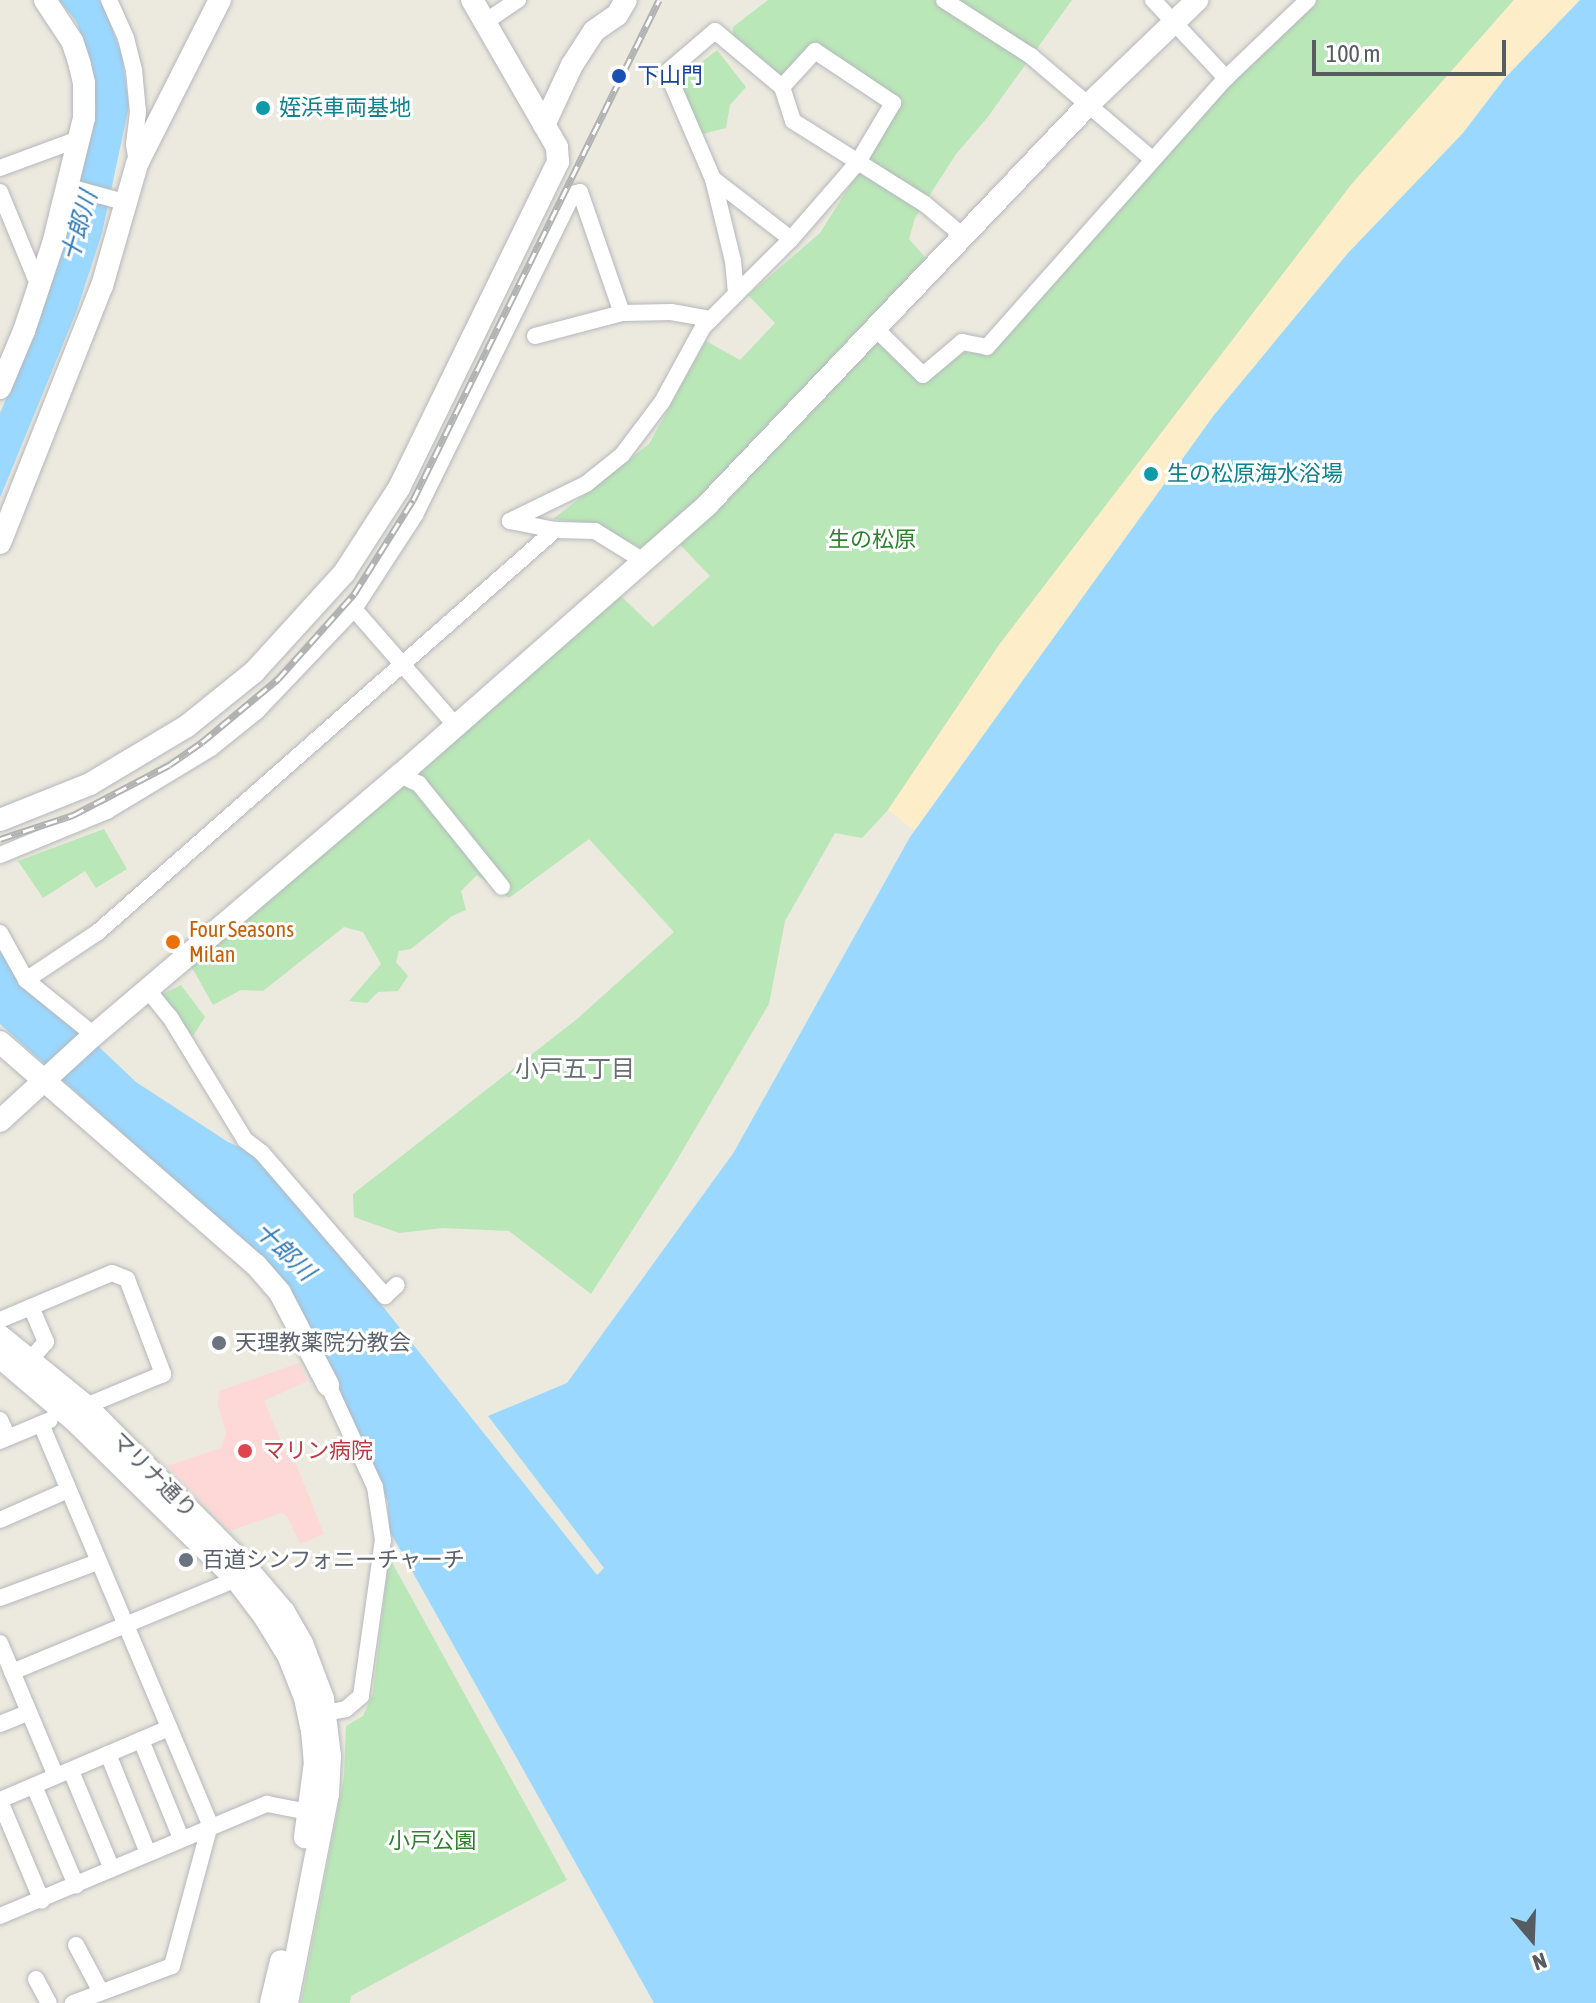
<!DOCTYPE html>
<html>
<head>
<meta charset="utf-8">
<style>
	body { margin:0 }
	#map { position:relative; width:1596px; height:2003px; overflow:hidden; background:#ece9de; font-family:"Asap Condensed","Noto Sans JP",sans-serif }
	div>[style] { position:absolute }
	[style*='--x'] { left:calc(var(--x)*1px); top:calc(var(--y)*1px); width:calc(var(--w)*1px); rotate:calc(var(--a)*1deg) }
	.medical>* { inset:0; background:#fdd8d7 }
	.green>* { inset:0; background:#bae7b8 }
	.sand>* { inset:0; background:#fdeec9 }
	.water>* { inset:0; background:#9bd8ff }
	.roads { filter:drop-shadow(0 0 2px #b4b8bd) drop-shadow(0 0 2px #b4b8bd) }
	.street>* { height:16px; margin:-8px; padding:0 8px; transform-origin:8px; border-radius:8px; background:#fff }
	.secondary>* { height:22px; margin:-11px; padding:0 11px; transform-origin:11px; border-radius:11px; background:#fff }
	.rail>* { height:7px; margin-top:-3.5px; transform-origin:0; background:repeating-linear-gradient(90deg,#fff 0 12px,#b1b2b2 0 24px); box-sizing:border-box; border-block:2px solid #b1b2b2 }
	.dots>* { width:22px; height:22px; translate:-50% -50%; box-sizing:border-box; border:4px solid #fff; border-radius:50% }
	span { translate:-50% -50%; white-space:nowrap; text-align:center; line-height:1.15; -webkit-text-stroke:6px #fff; paint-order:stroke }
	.transit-label { font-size:22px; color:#164399 }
	.left { translate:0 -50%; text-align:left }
	.culture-label { font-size:22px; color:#0d838f }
	.park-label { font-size:22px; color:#2d832d }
	.food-label { font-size:22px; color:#c56008 }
	.worship-label { font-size:22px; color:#5b616d }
	.health-label { font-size:22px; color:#be3a42 }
	.street-label { font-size:22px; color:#575c61 }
	.water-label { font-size:24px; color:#327ab8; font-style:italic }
	.neighbourhood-label { font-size:24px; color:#686e73 }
	.north { position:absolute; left:1492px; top:1899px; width:80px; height:80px; -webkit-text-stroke:6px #fff; paint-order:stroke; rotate:161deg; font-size:22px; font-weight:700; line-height:32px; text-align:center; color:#575c61 }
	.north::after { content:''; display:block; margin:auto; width:28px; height:36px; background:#575c61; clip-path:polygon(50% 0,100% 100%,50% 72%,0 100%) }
	.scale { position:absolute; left:1312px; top:40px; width:194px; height:36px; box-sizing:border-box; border:4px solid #575c61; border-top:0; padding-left:10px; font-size:24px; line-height:28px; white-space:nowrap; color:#575c61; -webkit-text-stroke:6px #fff; paint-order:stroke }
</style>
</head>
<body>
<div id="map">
	<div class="medical">
		<div style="clip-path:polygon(299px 1363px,307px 1381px,264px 1401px,287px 1455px,292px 1454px,324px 1534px,300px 1544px,287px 1516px,281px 1513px,230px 1531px,167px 1466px,221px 1448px,226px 1432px,218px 1406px,219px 1391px)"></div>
	</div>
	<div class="green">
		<div style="clip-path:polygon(768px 0,1072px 0,987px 118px,956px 154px,915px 218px,909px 239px,925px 257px,922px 270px,863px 327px,922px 380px,955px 351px,986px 354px,1148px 167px,1313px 0,1514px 0,1351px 185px,999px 645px,888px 810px,862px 838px,835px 833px,785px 921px,769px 1004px,668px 1175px,591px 1294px,509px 1231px,443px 1228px,399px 1233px,354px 1217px,353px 1194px,577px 1019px,674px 932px,589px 839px,509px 898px,477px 875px,461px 891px,466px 910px,452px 916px,411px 949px,399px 951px,396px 962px,408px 976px,398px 991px,378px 992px,367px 1003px,349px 1001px,381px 964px,363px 932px,344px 927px,263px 991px,241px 990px,213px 1005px,190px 964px,621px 596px,653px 627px,710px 576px,669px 533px,647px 551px,595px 524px,553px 519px,649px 444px,706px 341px,740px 360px,775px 323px,748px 295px,820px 233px,903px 101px,815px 43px,786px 77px,733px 50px,733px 27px)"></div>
		<div style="clip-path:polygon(717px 50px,746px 87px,730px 105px,726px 128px,702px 134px,676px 82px)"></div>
		<div style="clip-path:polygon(104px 829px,127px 869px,96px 888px,85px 871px,43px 898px,18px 861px)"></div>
		<div style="clip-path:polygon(181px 985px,205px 1017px,193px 1036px,159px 996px)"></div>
		<div style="clip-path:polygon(389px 1557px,567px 1880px,351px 1996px,350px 2003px,301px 2003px,344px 1777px,346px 1726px,363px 1716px,373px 1693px)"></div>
	</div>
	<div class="sand">
		<div style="clip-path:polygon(1514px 0,1580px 0,1505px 78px,1463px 133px,1214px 415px,915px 831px,888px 810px,999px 645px,1351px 185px)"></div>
	</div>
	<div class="water">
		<div style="clip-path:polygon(59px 0,99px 0,103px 5px,122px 55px,129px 106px,102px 233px,77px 310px,0 498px,0 413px,33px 336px,66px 237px,96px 110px,89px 55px,76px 21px)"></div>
		<div style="clip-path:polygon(1580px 0,1596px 0,1596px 2003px,654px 2003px,389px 1530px,388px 1502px,304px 1318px,269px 1265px,0 1024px,0 952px,29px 990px,78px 1027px,136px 1082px,228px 1142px,256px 1154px,325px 1234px,597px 1575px,604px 1568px,488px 1416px,567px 1383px,734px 1152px,910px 837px,1214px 415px,1348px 253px,1463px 133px,1505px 78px)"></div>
	</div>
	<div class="roads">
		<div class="street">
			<div style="--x:109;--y:0;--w:42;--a:65.9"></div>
			<div style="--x:126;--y:38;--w:33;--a:76"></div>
			<div style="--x:134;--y:70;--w:42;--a:84.6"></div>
			<div style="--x:138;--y:112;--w:32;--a:97"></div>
			<div style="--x:134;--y:144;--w:20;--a:81"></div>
			<div style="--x:944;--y:0;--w:103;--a:32.8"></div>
			<div style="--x:1031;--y:56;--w:159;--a:40.4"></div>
			<div style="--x:1153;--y:0;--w:107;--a:46.9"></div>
			<div style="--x:485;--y:22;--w:40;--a:-34"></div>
			<div style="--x:782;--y:87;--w:49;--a:-47.5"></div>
			<div style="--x:815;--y:51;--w:94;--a:33.7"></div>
			<div style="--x:893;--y:103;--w:69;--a:120.7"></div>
			<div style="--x:858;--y:162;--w:102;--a:131"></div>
			<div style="--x:0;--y:168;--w:86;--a:-20.3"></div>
			<div style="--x:69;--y:187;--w:57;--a:15.3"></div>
			<div style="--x:0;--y:192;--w:92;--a:67.6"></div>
			<div style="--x:35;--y:277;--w:8;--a:23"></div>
			<div style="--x:736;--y:294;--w:33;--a:-95"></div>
			<div style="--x:733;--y:261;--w:84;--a:-103.7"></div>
			<div style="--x:713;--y:179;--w:116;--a:-113.3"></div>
			<div style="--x:667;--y:72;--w:63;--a:-40.5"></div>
			<div style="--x:715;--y:31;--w:87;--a:39.9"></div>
			<div style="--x:782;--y:87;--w:36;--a:72"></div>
			<div style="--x:793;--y:121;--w:156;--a:32.2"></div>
			<div style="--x:925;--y:204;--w:51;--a:40.2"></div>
			<div style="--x:875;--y:328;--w:67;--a:44.4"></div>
			<div style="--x:923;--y:375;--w:51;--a:-40.2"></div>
			<div style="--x:962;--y:342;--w:25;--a:11"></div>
			<div style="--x:987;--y:347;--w:360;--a:-48.4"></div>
			<div style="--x:1226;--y:78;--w:113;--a:-43.6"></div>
			<div style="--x:535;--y:336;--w:90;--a:-14.8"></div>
			<div style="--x:622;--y:313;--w:49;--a:-1.2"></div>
			<div style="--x:671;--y:312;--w:41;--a:9.9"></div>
			<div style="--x:645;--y:562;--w:59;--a:-148.2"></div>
			<div style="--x:595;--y:531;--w:40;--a:-178.6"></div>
			<div style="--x:555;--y:530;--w:46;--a:-168.7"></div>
			<div style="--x:510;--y:521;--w:85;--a:-26"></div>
			<div style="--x:586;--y:484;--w:46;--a:-38.9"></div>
			<div style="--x:622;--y:455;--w:66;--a:-53"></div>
			<div style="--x:662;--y:402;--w:85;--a:-61.3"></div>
			<div style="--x:703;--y:327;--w:124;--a:-45"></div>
			<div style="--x:791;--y:239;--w:98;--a:-142.4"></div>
			<div style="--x:354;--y:609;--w:155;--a:48.9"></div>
			<div style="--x:400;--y:775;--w:21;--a:25"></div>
			<div style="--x:419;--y:784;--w:132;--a:51.1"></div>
			<div style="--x:0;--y:855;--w:116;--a:-22.4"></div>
			<div style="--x:107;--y:811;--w:122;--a:-31.2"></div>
			<div style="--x:211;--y:748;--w:59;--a:-38.8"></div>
			<div style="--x:257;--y:711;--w:141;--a:-46.4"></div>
			<div style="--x:354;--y:609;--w:112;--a:-57"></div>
			<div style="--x:415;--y:515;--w:358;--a:-63.8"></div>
			<div style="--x:573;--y:194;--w:7;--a:-16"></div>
			<div style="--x:580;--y:192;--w:128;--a:70.9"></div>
			<div style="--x:0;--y:933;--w:54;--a:61"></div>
			<div style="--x:26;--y:980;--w:87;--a:39"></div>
			<div style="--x:26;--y:980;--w:87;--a:-33.7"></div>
			<div style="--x:98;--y:932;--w:609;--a:-41.34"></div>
			<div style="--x:147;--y:989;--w:36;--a:51"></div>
			<div style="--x:170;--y:1017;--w:144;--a:58.6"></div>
			<div style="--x:245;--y:1140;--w:21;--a:37"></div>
			<div style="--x:262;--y:1153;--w:189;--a:49.3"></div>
			<div style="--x:385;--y:1296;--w:16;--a:-43"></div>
			<div style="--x:0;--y:1320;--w:121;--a:-22.8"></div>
			<div style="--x:112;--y:1273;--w:16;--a:22"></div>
			<div style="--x:127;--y:1279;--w:102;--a:69.2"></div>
			<div style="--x:163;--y:1374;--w:91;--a:157.4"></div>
			<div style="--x:31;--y:1359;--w:23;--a:-49"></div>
			<div style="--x:46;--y:1342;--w:38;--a:-113"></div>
			<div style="--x:0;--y:1420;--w:19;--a:65"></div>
			<div style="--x:41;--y:1424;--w:435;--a:67.1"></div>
			<div style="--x:210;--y:1825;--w:146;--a:105.1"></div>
			<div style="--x:172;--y:1966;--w:106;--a:159.5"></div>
			<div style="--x:0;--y:1441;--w:54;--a:-22.8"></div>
			<div style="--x:0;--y:1520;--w:74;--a:-23.8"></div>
			<div style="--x:0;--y:1598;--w:104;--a:-20.2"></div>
			<div style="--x:0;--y:1643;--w:144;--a:67.2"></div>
			<div style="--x:12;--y:1672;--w:243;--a:-22.5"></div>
			<div style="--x:326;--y:1713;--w:20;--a:-11"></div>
			<div style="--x:346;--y:1709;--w:20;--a:-41"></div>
			<div style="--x:361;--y:1696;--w:158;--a:-82"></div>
			<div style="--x:383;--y:1540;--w:54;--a:-98.6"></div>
			<div style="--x:375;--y:1487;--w:112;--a:-114.7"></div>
			<div style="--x:0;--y:1724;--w:31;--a:-22"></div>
			<div style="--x:141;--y:1740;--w:106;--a:67.8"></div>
			<div style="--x:108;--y:1754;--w:107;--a:68"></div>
			<div style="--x:71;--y:1771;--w:106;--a:67.3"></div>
			<div style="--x:34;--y:1786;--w:108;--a:67"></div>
			<div style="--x:0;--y:1800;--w:184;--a:-23.1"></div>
			<div style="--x:0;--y:1801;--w:108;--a:67.2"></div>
			<div style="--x:0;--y:1916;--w:290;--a:-22.8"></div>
			<div style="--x:267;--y:1804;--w:43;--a:10.8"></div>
			<div style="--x:76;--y:1945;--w:53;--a:62"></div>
			<div style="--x:36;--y:1979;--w:27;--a:62"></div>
		</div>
		<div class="secondary">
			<div style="--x:544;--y:125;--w:66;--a:-65"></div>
			<div style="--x:572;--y:65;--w:40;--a:-57.1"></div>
			<div style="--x:594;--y:31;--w:28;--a:-35"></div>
			<div style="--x:617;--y:15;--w:17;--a:-59"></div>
			<div style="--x:0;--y:388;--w:62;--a:-67.2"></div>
			<div style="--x:24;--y:331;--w:92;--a:-71.6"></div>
			<div style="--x:53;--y:244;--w:130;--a:-76.2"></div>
			<div style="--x:84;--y:118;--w:35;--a:-90"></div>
			<div style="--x:84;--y:83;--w:18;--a:-103"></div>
			<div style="--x:80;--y:65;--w:25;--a:-108"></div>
			<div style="--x:72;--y:41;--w:49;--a:-123.4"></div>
			<div style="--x:0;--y:543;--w:277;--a:-68.4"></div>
			<div style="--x:102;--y:286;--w:127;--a:-74"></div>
			<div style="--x:137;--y:164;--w:184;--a:-63.2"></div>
			<div style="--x:0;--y:820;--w:97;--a:-21.8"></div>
			<div style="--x:90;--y:784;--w:113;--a:-30.9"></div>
			<div style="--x:187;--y:726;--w:86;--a:-38.9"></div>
			<div style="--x:254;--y:672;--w:134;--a:-47.7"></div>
			<div style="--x:344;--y:573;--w:101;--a:-57.1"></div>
			<div style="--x:399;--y:488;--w:363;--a:-64"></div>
			<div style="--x:558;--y:162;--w:15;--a:-94"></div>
			<div style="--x:557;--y:147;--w:170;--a:-120"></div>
			<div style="--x:0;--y:1042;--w:340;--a:41.1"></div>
			<div style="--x:256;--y:1265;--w:37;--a:49"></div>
			<div style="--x:280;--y:1293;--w:104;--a:62.4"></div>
			<div style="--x:0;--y:1121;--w:127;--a:-42.5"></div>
			<div style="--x:94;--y:1035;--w:402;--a:-40.4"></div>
			<div style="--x:400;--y:775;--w:410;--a:-41.3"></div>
			<div style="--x:708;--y:504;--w:550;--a:-46.4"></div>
			<div style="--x:1087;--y:106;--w:153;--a:-43.9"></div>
			<div style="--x:0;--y:1336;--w:111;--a:39.1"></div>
			<div style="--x:86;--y:1406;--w:223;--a:45.2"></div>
			<div style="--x:243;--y:1564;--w:63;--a:49.5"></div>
			<div style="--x:284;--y:1612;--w:36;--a:60"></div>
			<div style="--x:302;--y:1643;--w:60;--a:69.4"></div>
			<div style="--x:323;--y:1699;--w:57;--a:83"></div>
			<div style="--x:330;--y:1756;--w:38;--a:93"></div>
			<div style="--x:328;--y:1794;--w:213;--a:101.1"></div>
			<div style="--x:0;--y:1357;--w:99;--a:40.5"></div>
			<div style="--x:75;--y:1421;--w:226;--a:44.5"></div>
			<div style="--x:236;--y:1579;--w:46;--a:52.9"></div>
			<div style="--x:264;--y:1616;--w:46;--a:58.4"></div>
			<div style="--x:288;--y:1655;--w:46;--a:68.4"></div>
			<div style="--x:305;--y:1698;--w:33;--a:78"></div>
			<div style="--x:312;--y:1730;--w:32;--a:85"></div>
			<div style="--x:315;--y:1762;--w:76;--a:97.6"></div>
			<div style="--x:271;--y:2003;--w:43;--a:-76.6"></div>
		</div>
	</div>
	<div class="rail">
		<div style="--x:0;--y:839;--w:77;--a:-18.2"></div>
		<div style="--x:73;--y:815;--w:108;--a:-27.5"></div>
		<div style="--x:169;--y:765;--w:40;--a:-34.9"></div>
		<div style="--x:202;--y:742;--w:99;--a:-39.7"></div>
		<div style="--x:278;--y:679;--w:114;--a:-48.2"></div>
		<div style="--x:354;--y:594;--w:111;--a:-57.9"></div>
		<div style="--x:413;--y:500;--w:557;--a:-63.8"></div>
	</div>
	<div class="dots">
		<div style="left:619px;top:76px;background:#1a4fb4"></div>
		<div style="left:263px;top:108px;background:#0f9aa8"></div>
		<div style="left:1151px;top:474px;background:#0f9aa8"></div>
		<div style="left:173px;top:942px;background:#e8710a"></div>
		<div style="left:219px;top:1343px;background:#6b7280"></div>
		<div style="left:245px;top:1451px;background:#e0444e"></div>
		<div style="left:186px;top:1560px;background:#6b7280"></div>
	</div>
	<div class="transit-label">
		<span class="left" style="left:637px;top:76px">下山門</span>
	</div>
	<div class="culture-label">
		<span class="left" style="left:279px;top:108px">姪浜車両基地</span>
		<span class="left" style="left:1167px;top:474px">生の松原海水浴場</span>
	</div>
	<div class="park-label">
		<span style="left:872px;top:540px">生の松原</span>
		<span style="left:432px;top:1841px">小戸公園</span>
	</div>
	<div class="food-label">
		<span class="left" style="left:189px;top:942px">Four Seasons<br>Milan</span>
	</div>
	<div class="worship-label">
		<span class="left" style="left:235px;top:1343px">天理教薬院分教会</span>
		<span class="left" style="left:202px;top:1560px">百道シンフォニーチャーチ</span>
	</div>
	<div class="health-label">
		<span class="left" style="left:263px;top:1451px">マリン病院</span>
	</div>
	<div class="street-label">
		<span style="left:154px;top:1475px;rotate:45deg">マリナ通り</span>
	</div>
	<div class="water-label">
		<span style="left:79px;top:226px;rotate:-74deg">十郎川</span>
		<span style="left:285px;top:1251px;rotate:44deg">十郎川</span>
	</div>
	<div class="neighbourhood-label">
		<span style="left:575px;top:1069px">小戸五丁目</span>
	</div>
	<div class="north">N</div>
	<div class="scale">100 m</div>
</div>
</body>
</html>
